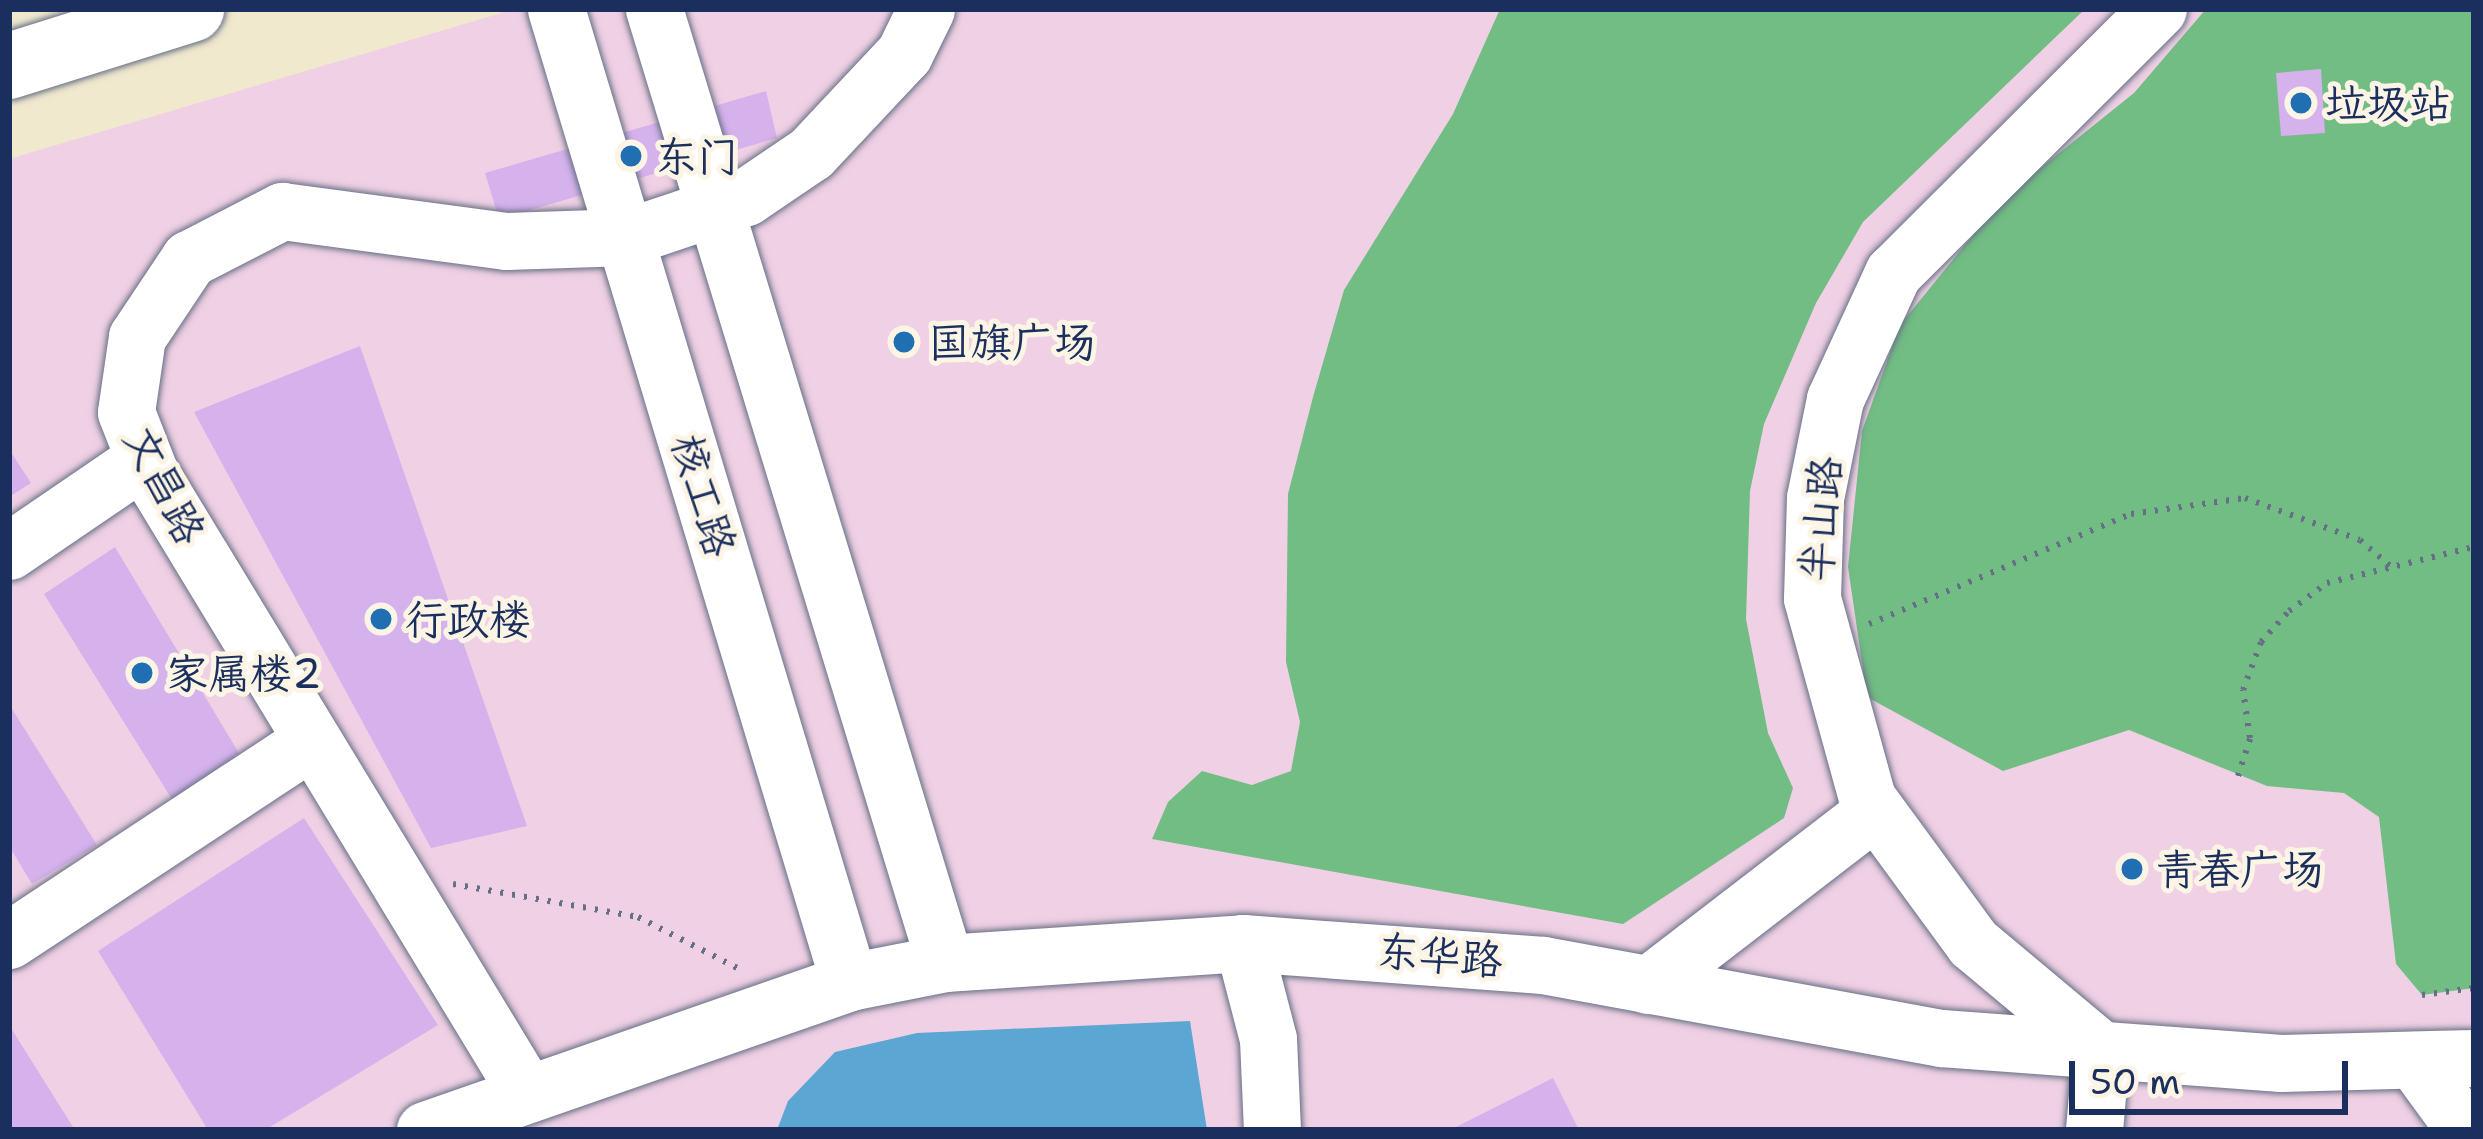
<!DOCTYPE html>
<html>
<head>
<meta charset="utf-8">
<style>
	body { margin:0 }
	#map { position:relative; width:2483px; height:1139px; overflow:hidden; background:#f1e9ce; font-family:"Shantell Sans","LXGW WenKai TC",sans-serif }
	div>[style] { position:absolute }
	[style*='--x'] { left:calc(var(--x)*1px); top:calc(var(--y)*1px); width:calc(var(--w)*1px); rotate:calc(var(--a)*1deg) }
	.built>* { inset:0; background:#f0d0e4 }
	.forest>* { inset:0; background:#72bd84 }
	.water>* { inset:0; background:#5ba6d3 }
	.building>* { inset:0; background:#d6b2ed }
	.path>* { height:6px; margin-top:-3px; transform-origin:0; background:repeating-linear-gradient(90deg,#667085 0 3px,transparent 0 12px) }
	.roads { filter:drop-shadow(0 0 3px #667085) drop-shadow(0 0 3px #667085) }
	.minor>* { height:57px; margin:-28.5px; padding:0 28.5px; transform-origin:28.5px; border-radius:28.5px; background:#fff }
	.major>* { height:66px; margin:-33px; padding:0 33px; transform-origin:33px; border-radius:33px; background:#fff }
	.dots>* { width:33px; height:33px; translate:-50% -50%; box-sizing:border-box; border:6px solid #fcf5e5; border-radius:50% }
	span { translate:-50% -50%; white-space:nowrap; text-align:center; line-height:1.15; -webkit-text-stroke:10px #fcf5e5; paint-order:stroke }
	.poi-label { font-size:42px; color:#1b2f5e }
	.left { translate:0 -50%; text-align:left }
	.street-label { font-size:42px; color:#1b2f5e }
	.frame { position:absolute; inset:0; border:12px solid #1b2f5e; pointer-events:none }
	.scale { position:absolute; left:2069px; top:1061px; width:279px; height:54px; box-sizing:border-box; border:6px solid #1b2f5e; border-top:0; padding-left:15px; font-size:36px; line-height:42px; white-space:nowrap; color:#1b2f5e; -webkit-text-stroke:9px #fcf5e5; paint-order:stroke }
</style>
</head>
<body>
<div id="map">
	<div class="built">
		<div style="clip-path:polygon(515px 9px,2474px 9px,2474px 1130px,9px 1130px,9px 159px)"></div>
	</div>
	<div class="forest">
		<div style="clip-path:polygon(1500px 9px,2085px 9px,1863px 222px,1816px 303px,1764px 424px,1750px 491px,1746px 619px,1768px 733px,1793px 788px,1784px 818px,1623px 924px,1152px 839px,1168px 802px,1202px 771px,1252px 785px,1291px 771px,1300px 722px,1286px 662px,1288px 494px,1313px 397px,1344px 290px,1453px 114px)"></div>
		<div style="clip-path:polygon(2206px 9px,2474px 9px,2474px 988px,2422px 995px,2396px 964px,2379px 817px,2344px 793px,2267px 786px,2129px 730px,2003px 771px,1867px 697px,1848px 567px,1862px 431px,1900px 325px,2003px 198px,2134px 93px)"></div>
	</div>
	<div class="water">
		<div style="clip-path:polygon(1190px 1021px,1207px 1130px,777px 1130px,788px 1101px,835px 1052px,917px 1033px)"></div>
	</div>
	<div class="building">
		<div style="clip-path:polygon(2321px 69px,2325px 133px,2281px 136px,2276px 73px)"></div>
		<div style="clip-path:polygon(766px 91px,777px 138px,499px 219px,485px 173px)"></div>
		<div style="clip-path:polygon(360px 346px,527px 826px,431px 848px,194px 412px)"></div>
		<div style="clip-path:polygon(9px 449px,31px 483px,9px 497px)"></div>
		<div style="clip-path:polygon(115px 547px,239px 753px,173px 801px,44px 594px)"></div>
		<div style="clip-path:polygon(9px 704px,97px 845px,32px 884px,9px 846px)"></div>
		<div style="clip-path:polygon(304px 818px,438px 1025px,265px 1130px,208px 1130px,98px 951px)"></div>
		<div style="clip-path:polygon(9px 1025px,75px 1130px,9px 1130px)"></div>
		<div style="clip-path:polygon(1553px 1078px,1579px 1130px,1450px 1130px)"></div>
	</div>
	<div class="path">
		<div style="--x:1869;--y:624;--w:284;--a:-22.8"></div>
		<div style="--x:2131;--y:514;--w:115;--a:-8"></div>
		<div style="--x:2245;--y:498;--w:122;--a:20.1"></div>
		<div style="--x:2360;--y:540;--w:46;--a:40.6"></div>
		<div style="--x:2238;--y:776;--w:40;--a:-72"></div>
		<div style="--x:2250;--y:738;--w:49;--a:-98.3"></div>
		<div style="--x:2243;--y:690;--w:51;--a:-69.4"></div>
		<div style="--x:2261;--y:642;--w:42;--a:-47.9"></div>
		<div style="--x:2289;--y:611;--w:47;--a:-36.4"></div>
		<div style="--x:2327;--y:583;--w:151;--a:-13.8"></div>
		<div style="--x:453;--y:884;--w:188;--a:10.1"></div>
		<div style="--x:638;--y:917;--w:116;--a:27.2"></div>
		<div style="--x:2422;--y:995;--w:52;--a:-7.7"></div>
	</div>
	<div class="roads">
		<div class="minor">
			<div style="--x:556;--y:9;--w:1016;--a:73.24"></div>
			<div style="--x:654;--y:9;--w:997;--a:73.04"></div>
			<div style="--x:9;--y:551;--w:163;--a:-34.3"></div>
			<div style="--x:9;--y:940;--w:363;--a:-33.4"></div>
			<div style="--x:1243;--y:943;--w:99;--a:75.4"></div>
			<div style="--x:1268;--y:1039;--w:91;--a:87.5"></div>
			<div style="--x:1648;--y:985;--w:285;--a:-37.6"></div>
			<div style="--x:2414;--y:1060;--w:87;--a:53.9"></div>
			<div style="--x:525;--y:1090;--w:724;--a:-121.28"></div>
			<div style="--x:149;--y:471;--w:63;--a:-111.3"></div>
			<div style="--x:126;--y:412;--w:76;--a:-81.7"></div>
			<div style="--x:137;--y:337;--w:94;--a:-56.3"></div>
			<div style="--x:189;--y:259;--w:105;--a:-27.3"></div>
			<div style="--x:282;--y:211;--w:226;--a:7.6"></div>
			<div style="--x:506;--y:241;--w:121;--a:-1.9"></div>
			<div style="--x:627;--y:237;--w:126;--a:-18.6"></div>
			<div style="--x:746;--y:197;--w:78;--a:-34.1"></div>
			<div style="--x:811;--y:153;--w:136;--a:-46.8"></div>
			<div style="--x:904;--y:54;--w:50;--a:-63.9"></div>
			<div style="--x:425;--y:1130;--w:449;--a:-19.2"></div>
			<div style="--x:849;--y:982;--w:98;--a:-11.2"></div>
			<div style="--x:945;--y:963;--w:299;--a:-3.8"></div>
			<div style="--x:1243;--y:943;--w:301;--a:4.2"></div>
			<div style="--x:1543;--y:965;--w:405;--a:10.4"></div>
			<div style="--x:1941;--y:1038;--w:341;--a:4.2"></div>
			<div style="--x:2281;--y:1063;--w:193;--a:-1.5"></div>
			<div style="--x:2094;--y:1130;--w:80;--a:-85"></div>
			<div style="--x:2101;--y:1050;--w:167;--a:-140.1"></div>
			<div style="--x:1973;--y:943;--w:180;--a:-126.2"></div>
			<div style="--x:1867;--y:798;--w:207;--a:-105.4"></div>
			<div style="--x:1812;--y:598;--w:100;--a:-88.3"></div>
			<div style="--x:1815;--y:498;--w:101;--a:-78.6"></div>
			<div style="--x:1835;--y:399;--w:139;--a:-65.3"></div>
			<div style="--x:1893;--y:273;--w:374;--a:-44.9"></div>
		</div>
		<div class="major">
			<div style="--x:9;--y:66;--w:191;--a:-17.4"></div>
		</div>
	</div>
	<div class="dots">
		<div style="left:2301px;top:103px;background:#1f6fb2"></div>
		<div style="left:631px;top:156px;background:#1f6fb2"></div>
		<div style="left:904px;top:342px;background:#1f6fb2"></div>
		<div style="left:381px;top:619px;background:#1f6fb2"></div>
		<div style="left:142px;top:673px;background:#1f6fb2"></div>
		<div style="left:2132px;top:869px;background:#1f6fb2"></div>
	</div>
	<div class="poi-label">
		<span class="left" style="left:2325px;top:103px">垃圾站</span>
		<span class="left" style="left:655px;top:156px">东门</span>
		<span class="left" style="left:928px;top:342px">国旗广场</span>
		<span class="left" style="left:405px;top:619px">行政楼</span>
		<span class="left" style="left:166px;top:673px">家属楼2</span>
		<span class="left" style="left:2156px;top:869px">青春广场</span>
	</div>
	<div class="street-label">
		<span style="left:165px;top:485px;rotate:63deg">文昌路</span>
		<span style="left:704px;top:495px;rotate:73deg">核工路</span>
		<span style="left:1820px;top:519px;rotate:-85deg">半山路</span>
		<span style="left:1440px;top:955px;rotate:5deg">东华路</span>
	</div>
	<div class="frame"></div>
	<div class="scale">50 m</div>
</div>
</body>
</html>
